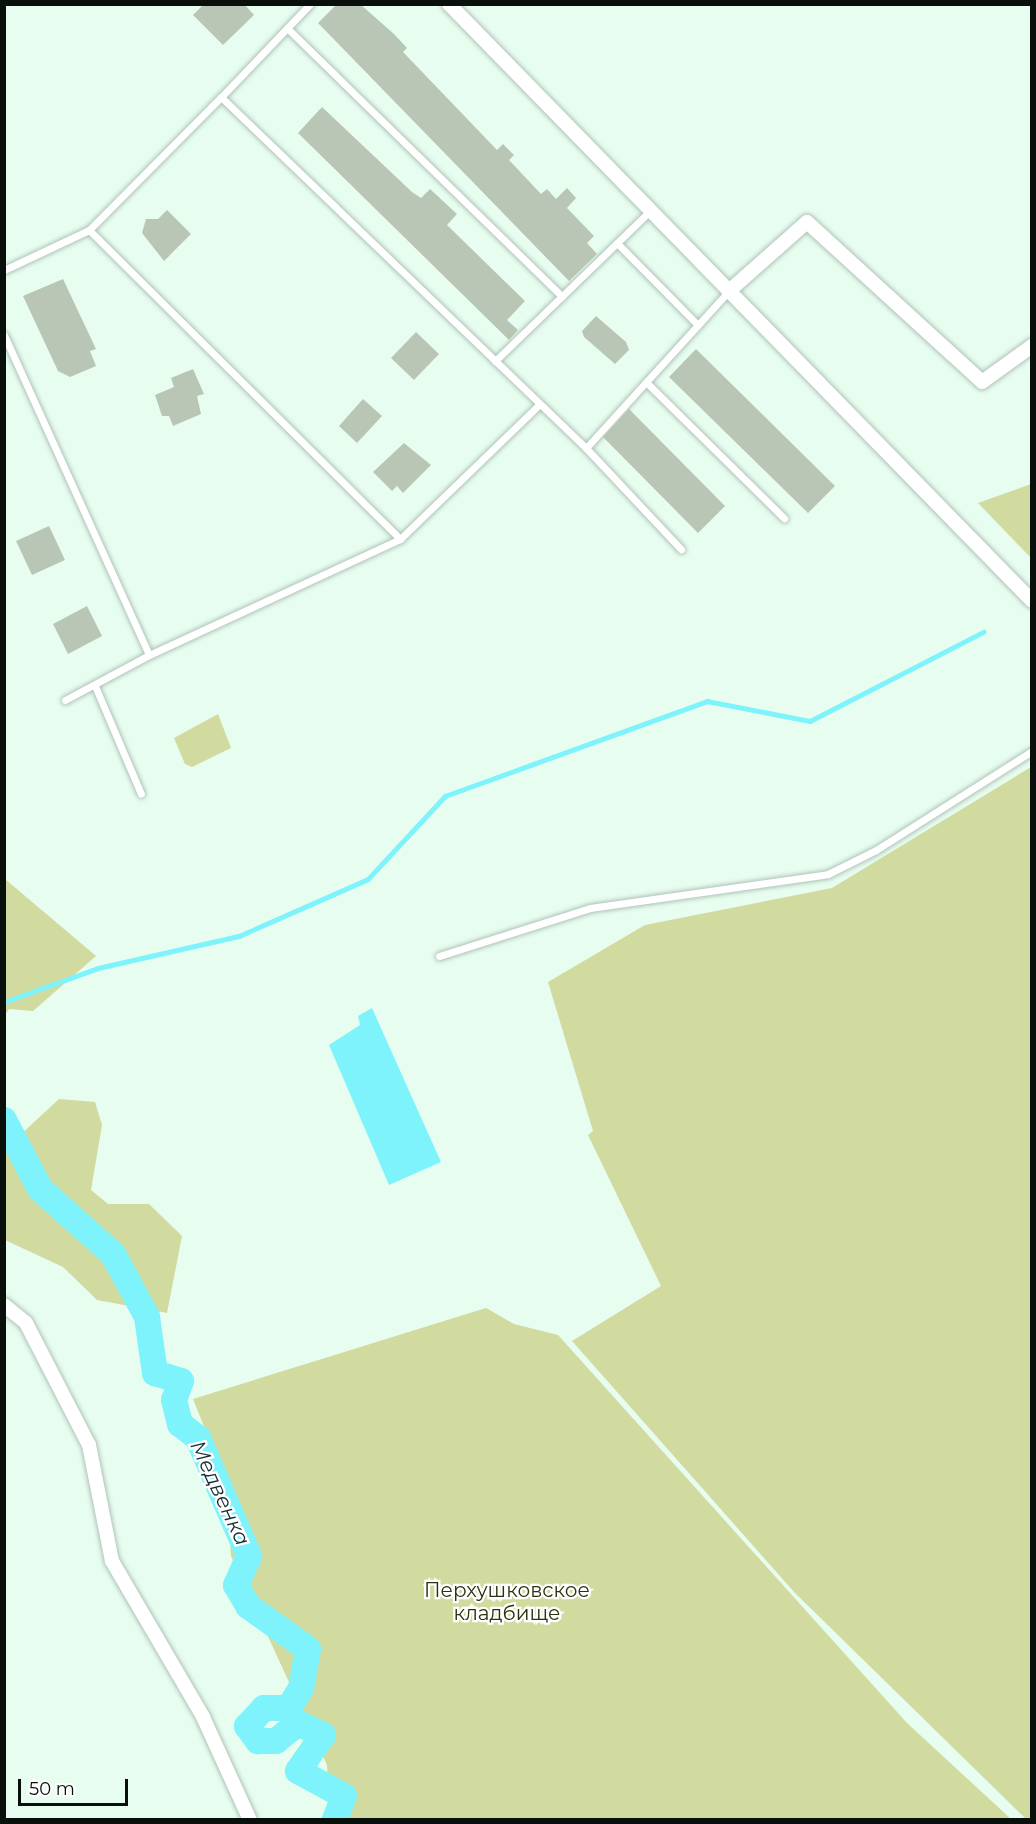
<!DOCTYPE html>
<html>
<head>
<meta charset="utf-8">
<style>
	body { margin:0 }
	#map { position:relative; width:1036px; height:1824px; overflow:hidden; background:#e7fdf0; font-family:Montserrat,sans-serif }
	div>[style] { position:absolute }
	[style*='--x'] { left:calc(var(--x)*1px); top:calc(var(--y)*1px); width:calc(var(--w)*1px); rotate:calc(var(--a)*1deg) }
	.green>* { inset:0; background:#d1da9f }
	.water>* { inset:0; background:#7ff3fc }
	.stream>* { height:4.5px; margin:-2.25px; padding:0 2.25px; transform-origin:2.25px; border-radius:2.25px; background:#7ff3fc }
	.river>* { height:26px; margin:-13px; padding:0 13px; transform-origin:13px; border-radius:13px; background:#7ff3fc }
	.building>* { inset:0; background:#bac6b5 }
	.roads { filter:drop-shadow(0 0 2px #afc4b7) drop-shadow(0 0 2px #afc4b7) }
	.lane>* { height:7px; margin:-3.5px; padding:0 3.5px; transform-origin:3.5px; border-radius:3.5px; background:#fff }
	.street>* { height:14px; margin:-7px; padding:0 7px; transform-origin:7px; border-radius:7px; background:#fff }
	span { translate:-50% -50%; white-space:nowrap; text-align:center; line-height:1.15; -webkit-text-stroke:4.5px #fff; paint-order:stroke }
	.park-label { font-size:20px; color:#2d310e }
	.water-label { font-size:21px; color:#182d2f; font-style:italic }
	.frame { position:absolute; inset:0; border:6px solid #09100c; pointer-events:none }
	.scale { position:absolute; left:18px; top:1779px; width:110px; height:27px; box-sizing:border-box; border:3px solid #09100c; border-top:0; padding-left:8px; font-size:18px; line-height:21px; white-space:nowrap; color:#09100c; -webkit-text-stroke:4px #fff; paint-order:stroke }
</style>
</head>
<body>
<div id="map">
	<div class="green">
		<div style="clip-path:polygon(1031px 484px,1032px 484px,1031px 558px,978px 503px)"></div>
		<div style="clip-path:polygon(218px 714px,231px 748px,192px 767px,185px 764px,174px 738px)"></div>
		<div style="clip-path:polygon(1031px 767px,1032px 1819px,1027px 1820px,795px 1593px,572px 1341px,661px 1286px,588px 1135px,593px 1131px,548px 982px,645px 925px,832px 888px)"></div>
		<div style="clip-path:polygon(5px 879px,96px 956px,33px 1011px,9px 1009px,5px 1015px)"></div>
		<div style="clip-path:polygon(59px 1099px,95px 1102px,102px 1125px,91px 1190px,108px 1204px,149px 1204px,182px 1236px,167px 1313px,97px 1300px,63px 1267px,5px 1240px,5px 1149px)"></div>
		<div style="clip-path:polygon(486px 1308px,514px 1324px,558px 1335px,907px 1723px,1011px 1819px,329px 1819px,327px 1765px,231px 1556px,227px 1504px,233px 1499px,193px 1399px)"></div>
	</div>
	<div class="water">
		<div style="clip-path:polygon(372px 1008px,441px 1162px,389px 1185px,329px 1045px,360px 1025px,358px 1016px)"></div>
	</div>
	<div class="stream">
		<div style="--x:4;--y:1002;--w:100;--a:-19.9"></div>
		<div style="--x:98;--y:968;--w:145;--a:-12.8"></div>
		<div style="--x:239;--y:936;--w:141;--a:-23.8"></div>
		<div style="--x:368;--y:879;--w:113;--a:-47.1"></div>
		<div style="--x:445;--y:796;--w:279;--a:-19.9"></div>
		<div style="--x:707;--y:701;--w:105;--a:11"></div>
		<div style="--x:810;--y:721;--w:195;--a:-27.2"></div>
	</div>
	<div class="river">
		<div style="--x:4;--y:1120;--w:78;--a:62.4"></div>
		<div style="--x:40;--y:1189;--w:98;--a:41.7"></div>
		<div style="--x:113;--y:1254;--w:72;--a:61.6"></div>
		<div style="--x:147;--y:1317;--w:57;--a:81.9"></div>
		<div style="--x:155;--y:1373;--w:27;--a:17"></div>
		<div style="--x:181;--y:1381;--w:20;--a:110"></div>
		<div style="--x:174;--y:1400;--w:25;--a:76"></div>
		<div style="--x:180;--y:1424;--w:23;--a:38"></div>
		<div style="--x:198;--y:1438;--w:129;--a:66.6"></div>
		<div style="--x:249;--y:1556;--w:32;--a:114"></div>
		<div style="--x:236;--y:1585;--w:24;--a:60"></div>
		<div style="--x:248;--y:1606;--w:74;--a:35.6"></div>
		<div style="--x:308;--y:1649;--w:40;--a:100"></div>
		<div style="--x:301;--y:1688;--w:23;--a:121"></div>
		<div style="--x:289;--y:1708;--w:25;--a:180"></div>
		<div style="--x:264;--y:1708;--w:25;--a:133"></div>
		<div style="--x:247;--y:1726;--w:19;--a:54"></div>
		<div style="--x:258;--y:1741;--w:18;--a:0"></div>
		<div style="--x:276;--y:1741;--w:28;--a:-39"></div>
		<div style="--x:298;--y:1723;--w:28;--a:26"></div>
		<div style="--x:323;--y:1735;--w:44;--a:124.8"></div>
		<div style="--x:298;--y:1771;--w:52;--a:28.5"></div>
		<div style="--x:344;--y:1796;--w:26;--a:111"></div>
	</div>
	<div class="building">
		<div style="clip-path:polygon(204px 4px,244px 4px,254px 15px,223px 45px,193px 15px)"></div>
		<div style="clip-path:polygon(337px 4px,360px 4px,394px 34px,407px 48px,403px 52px,497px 150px,503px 144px,514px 155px,509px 160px,541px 194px,547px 189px,556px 199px,567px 188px,576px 198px,567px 208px,594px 236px,587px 243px,597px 254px,569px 281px,318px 23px)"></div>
		<div style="clip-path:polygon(322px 107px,412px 192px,421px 198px,430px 189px,457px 214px,447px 225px,525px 301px,507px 320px,518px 330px,509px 340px,298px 133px)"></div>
		<div style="clip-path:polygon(167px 210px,191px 234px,164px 261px,142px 233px,146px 219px,158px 219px)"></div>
		<div style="clip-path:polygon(63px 279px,96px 349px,90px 351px,96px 366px,70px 377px,58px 371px,23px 296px)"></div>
		<div style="clip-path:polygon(596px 316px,626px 342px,629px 350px,615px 364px,584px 337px,582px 331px)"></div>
		<div style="clip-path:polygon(416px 332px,439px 354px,414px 380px,391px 358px)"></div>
		<div style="clip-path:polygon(696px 349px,835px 486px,808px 513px,669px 377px)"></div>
		<div style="clip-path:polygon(193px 369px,204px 394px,197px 396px,201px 414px,173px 426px,169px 416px,162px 416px,155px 395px,174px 387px,171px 378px)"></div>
		<div style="clip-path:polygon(363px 399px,382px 416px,357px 443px,339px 426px)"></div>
		<div style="clip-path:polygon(629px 409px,725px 506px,698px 533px,603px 437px)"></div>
		<div style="clip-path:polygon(404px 443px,431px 465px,403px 493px,397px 486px,392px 491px,373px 472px)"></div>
		<div style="clip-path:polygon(49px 526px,65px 560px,32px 575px,16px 541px)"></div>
		<div style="clip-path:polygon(87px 606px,102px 636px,68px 654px,53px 624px)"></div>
	</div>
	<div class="roads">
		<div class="lane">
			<div style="--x:310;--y:4;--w:129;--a:133.7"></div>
			<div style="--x:221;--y:97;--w:506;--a:43.88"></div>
			<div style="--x:586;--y:448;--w:212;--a:-47.7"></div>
			<div style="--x:287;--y:28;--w:384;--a:44.3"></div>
			<div style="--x:89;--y:230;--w:438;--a:44.8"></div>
			<div style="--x:617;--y:243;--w:115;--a:45.4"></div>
			<div style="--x:4;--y:270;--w:94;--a:-25.2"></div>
			<div style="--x:89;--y:230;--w:187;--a:-45.2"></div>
			<div style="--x:4;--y:335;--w:351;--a:65.6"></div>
			<div style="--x:149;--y:655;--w:277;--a:-24.8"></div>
			<div style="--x:400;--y:539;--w:194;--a:-44"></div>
			<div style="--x:495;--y:361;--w:216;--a:-44.1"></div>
			<div style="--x:646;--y:382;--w:194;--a:44.6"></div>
			<div style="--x:586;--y:448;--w:139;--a:46.8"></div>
			<div style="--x:95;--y:686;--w:117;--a:66.9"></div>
			<div style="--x:65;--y:700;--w:95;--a:-28.2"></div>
			<div style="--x:439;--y:956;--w:158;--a:-17.6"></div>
			<div style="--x:590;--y:908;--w:240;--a:-8.1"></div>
			<div style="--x:828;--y:874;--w:54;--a:-26.6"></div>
			<div style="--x:876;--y:850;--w:185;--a:-32.4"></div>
		</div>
		<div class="street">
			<div style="--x:449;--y:4;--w:834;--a:45.68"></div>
			<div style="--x:729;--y:291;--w:104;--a:-41.5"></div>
			<div style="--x:807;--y:222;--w:237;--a:42.4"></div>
			<div style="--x:982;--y:382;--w:62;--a:-35.8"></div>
			<div style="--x:4;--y:1305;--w:28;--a:39"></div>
			<div style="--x:26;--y:1323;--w:137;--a:62.7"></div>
			<div style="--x:89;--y:1445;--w:118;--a:78.8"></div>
			<div style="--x:112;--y:1561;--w:181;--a:59.7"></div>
			<div style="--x:203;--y:1717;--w:113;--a:65.5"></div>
		</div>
	</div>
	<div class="park-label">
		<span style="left:507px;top:1602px">Перхушковское<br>кладбище</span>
	</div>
	<div class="water-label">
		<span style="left:220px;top:1493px;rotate:65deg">Медвенка</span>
	</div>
	<div class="frame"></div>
	<div class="scale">50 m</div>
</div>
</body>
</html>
